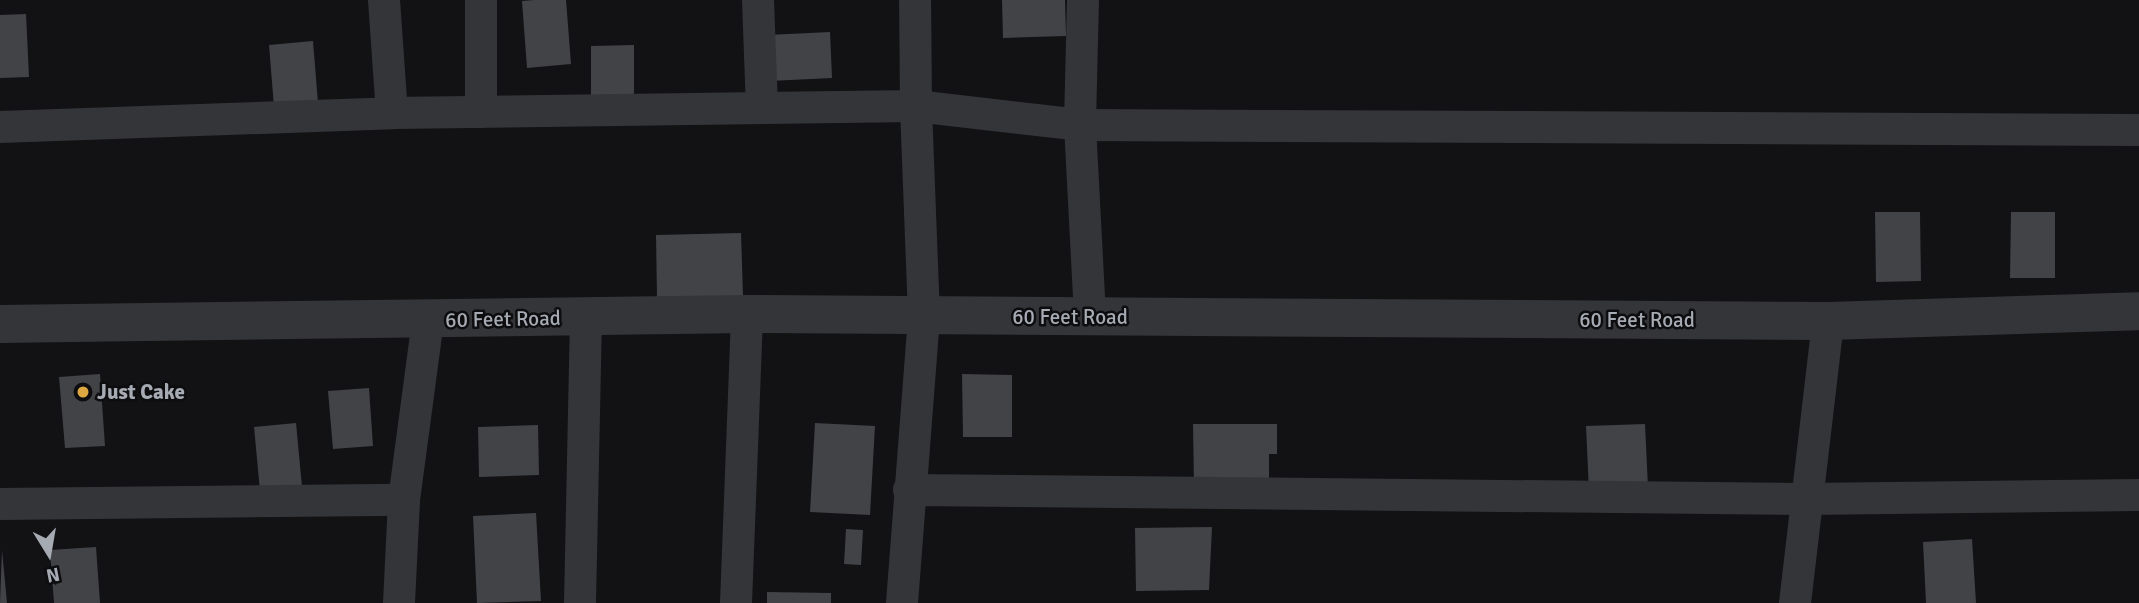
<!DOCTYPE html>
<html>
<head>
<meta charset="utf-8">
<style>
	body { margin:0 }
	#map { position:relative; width:2139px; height:603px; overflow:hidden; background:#121214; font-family:Signika,sans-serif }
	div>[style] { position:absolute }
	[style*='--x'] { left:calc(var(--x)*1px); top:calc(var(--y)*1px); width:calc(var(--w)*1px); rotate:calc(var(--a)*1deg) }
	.building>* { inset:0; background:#424347 }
	.minor>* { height:32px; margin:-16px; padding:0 16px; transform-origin:16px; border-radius:16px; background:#343538 }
	.tertiary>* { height:38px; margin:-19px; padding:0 19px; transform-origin:19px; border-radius:19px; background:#343538 }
	.dots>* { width:19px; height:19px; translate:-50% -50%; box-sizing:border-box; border:4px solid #0d0d0f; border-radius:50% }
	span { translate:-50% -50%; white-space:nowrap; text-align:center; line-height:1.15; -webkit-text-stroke:5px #0d0d0f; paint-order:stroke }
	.street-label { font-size:21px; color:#a5aab3 }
	.poi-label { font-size:21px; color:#a5aab3; font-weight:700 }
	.left { translate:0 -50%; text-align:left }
	.north { position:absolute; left:14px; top:519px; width:70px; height:70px; -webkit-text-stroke:5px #0d0d0f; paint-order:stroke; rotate:169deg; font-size:19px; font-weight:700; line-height:28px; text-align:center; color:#a5aab3 }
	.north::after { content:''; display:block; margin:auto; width:24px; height:32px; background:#a5aab3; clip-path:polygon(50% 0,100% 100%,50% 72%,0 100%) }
</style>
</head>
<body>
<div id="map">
	<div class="building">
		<div style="clip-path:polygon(534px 0,566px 0,571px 64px,527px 68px,522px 1px)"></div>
		<div style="clip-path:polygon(1002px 0,1065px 0,1066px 36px,1003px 38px)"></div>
		<div style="clip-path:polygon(26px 14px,29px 77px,0 78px,0 15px)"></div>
		<div style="clip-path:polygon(830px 32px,832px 78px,769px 81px,768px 35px)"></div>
		<div style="clip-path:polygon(313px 41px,318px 103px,274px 107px,269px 45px)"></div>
		<div style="clip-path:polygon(634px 45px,634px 99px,591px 100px,591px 46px)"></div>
		<div style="clip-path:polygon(1875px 212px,1920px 212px,1921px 281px,1876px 282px)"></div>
		<div style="clip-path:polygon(2011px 212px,2055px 212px,2055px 278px,2010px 278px)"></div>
		<div style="clip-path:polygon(741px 233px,743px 296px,657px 297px,656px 235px)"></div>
		<div style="clip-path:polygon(100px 374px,105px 446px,65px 448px,59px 377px)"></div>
		<div style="clip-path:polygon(962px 374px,1012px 375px,1012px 437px,963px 437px)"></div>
		<div style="clip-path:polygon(369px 388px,373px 446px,333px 449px,328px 391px)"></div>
		<div style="clip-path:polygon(296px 423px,302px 487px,260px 491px,254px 427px)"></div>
		<div style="clip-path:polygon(815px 423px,875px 426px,870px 515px,810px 512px)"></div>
		<div style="clip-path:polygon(1193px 424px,1277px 424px,1277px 454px,1269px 454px,1269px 486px,1194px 487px)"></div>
		<div style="clip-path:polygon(1645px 424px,1648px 488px,1589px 491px,1586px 426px)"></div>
		<div style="clip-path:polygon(538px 425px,539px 475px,479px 477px,478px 427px)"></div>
		<div style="clip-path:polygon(536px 513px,541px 601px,477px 603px,473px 516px)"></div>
		<div style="clip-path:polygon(1212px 527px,1209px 590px,1136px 591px,1135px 528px)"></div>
		<div style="clip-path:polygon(846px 529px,863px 530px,861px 565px,844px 564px)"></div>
		<div style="clip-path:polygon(1972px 539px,1976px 603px,1926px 603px,1923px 542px)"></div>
		<div style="clip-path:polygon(96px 547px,100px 603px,54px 603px,50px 550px)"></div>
		<div style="clip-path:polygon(2px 550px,7px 603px,0 603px)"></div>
		<div style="clip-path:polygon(767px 592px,831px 593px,831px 603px,767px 603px)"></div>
	</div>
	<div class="minor">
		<div style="--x:384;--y:0;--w:113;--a:86"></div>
		<div style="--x:481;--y:0;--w:112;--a:90"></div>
		<div style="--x:758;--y:0;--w:108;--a:87.9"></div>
		<div style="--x:1083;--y:0;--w:125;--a:91.4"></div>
		<div style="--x:1080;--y:125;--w:192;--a:87"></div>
		<div style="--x:0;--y:127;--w:392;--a:-2"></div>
		<div style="--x:392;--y:113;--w:524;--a:-0.77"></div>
		<div style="--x:916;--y:106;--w:165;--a:6.6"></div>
		<div style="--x:1080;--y:125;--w:1059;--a:0.27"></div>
		<div style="--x:909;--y:490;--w:898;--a:0.57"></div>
		<div style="--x:1807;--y:499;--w:332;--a:-0.7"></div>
		<div style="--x:0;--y:504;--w:404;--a:-0.6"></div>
		<div style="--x:399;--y:603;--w:103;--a:-87.2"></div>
		<div style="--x:404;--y:500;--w:182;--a:-82.4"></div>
		<div style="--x:580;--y:603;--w:286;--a:-88.8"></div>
		<div style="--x:736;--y:603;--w:289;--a:-87.8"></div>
		<div style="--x:902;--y:603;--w:288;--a:-85.6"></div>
		<div style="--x:924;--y:316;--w:210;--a:-92.2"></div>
		<div style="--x:916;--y:106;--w:106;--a:-90.5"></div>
		<div style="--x:1795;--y:603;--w:284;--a:-83.3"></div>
	</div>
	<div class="tertiary">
		<div style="--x:0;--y:324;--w:747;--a:-0.77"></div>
		<div style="--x:747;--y:314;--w:1081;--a:0.37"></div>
		<div style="--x:1828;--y:321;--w:311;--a:-1.8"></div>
	</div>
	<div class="dots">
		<div style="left:83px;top:392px;background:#dda741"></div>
	</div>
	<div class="street-label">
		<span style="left:1070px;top:317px">60 Feet Road</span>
		<span style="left:503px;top:319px;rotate:-1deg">60 Feet Road</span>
		<span style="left:1637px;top:320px">60 Feet Road</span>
	</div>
	<div class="poi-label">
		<span class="left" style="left:97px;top:392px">Just Cake</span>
	</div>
	<div class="north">N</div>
</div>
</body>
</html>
